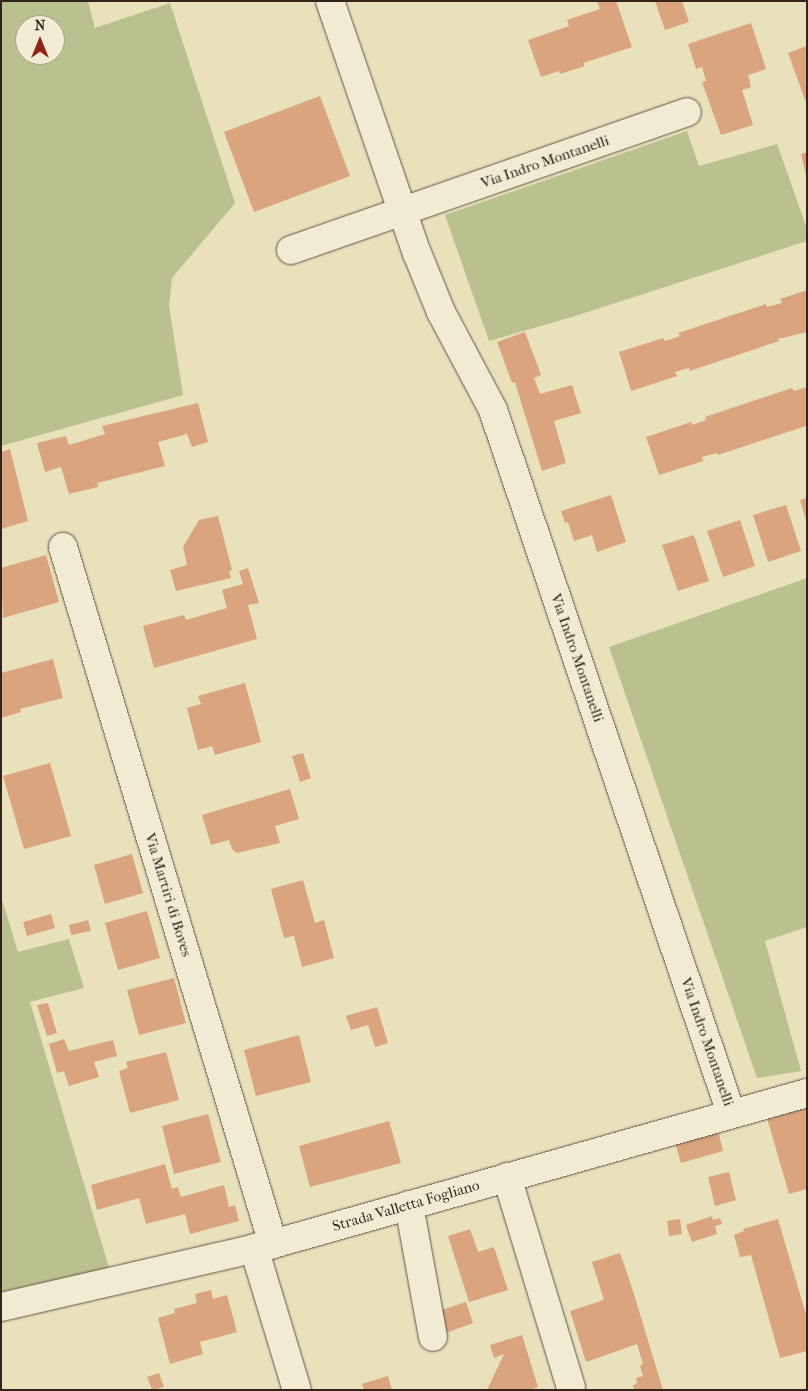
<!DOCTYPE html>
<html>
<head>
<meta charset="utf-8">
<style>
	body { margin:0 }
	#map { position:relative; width:808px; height:1391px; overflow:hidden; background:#e9e0bc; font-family:"IM FELL French Canon",serif }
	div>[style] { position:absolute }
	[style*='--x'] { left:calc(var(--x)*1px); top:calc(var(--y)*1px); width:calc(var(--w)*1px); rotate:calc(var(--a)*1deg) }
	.green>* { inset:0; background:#bac18e }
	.building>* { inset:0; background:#d9a47e }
	.roads { filter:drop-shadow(0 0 1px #625344) drop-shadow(0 0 1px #625344) }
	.minor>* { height:28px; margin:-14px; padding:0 14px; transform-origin:14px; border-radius:14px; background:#f1ebd3 }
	span { translate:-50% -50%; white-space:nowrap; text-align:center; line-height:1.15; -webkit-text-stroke:4px #f1ebd3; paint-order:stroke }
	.street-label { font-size:15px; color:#35241c }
	.frame { position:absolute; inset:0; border:2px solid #35241c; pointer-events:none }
	.north { position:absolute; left:15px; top:15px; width:50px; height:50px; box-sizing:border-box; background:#f1ebd3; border:1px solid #a69b8a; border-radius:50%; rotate:0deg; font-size:14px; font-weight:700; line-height:20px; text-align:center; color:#35241c }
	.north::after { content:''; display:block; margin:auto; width:18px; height:22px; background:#8f2418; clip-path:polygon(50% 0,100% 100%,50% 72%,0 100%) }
</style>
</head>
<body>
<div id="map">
	<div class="green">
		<div style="clip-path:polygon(evenodd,1px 1px,88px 1px,95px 28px,170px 3px,235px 203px,172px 278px,169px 306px,183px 395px,1px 446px,1px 1px,25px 25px,55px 25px,55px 55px,25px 55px,25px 25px)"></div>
		<div style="clip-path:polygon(687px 131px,699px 166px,777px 144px,807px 229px,807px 241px,572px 317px,489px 341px,445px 215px)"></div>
		<div style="clip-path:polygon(807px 578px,807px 927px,765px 941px,801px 1071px,757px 1078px,609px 647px)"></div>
		<div style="clip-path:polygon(1px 896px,18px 952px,69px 939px,84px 988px,30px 1002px,109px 1268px,1px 1292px)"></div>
	</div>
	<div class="building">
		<div style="clip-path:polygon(597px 1px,616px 1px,632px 47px,583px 63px,585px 66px,560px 74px,559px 71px,541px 77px,528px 40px,569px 26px,567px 20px,600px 9px)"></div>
		<div style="clip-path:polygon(655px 1px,682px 1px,689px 22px,665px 30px)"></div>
		<div style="clip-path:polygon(751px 23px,766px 69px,748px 75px,751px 87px,742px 90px,753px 125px,721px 135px,702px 82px,706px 81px,702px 67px,696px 69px,688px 44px)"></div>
		<div style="clip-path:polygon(807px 46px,807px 105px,788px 53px)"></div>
		<div style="clip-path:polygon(320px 96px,350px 176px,254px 212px,224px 132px)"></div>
		<div style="clip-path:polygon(807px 152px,807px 175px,806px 175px,801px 154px)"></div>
		<div style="clip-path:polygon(807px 290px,807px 332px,778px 339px,779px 341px,690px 371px,689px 368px,675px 372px,677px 376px,631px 391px,619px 352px,663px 338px,665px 341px,680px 336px,678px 333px,766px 304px,767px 307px,782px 303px,780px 299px)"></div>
		<div style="clip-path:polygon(525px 332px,541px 375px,534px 378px,540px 394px,572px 385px,581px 413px,554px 421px,566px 463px,542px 471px,515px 382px,512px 383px,497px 342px)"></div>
		<div style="clip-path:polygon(807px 387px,806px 426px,718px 455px,717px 453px,702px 457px,703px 461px,659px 475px,646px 437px,691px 422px,692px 425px,706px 420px,705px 417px,792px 388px,794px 391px)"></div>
		<div style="clip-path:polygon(198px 403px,208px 442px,192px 447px,187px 434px,158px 442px,165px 466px,97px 483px,98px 487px,69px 494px,61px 467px,45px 472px,37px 443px,66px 436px,69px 445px,105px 434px,102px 426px)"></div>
		<div style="clip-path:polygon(10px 449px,28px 521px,1px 529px,1px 452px)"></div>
		<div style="clip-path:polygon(611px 495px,626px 542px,597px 552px,592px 535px,574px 541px,568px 522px,565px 523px,561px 511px)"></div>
		<div style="clip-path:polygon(807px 498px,807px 520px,806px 520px,800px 500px)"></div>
		<div style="clip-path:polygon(786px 505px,801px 551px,768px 562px,753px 515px)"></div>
		<div style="clip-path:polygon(218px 516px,232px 570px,229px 571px,231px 578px,176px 591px,170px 570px,187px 565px,183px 547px,199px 520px)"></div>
		<div style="clip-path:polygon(740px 520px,755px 566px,723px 577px,707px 531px)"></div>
		<div style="clip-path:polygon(694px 535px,709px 581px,678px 591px,662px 545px)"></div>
		<div style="clip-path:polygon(46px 555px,59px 602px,3px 618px,1px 568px)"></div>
		<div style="clip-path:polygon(248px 568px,259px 603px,248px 605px,257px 639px,154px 668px,143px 626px,184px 615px,186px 620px,227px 608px,222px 590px,243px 584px,239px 571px)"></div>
		<div style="clip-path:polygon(53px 659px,63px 698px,20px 709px,21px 712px,1px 718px,1px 673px)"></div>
		<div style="clip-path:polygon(245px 683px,261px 742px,215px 755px,212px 746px,198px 750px,187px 708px,201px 704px,198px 696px)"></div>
		<div style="clip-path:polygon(303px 753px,311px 778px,300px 782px,292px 756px)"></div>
		<div style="clip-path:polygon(50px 763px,71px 836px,24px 849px,3px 776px)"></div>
		<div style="clip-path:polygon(290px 789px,299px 819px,275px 826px,280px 843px,237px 853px,232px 849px,229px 840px,211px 845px,202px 815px)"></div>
		<div style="clip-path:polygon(132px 854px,143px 893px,105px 904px,94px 865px)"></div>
		<div style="clip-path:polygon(303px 880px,315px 923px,324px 920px,334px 958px,302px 967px,294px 936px,284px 938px,271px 889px)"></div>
		<div style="clip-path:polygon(147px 911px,160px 958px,118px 970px,105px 923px)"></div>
		<div style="clip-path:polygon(51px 914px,55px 928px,27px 936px,23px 922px)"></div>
		<div style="clip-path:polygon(88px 920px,91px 931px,71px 935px,69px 925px)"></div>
		<div style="clip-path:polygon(174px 978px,186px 1023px,139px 1035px,127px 990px)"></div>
		<div style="clip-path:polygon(48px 1003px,57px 1033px,47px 1036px,37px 1005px)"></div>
		<div style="clip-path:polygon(377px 1007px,388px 1043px,375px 1047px,368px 1025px,351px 1030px,346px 1016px)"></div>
		<div style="clip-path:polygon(299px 1035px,311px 1082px,256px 1096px,244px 1050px)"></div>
		<div style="clip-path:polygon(64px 1039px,69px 1051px,113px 1040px,117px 1056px,94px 1062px,99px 1077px,69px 1086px,64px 1071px,57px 1073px,49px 1044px)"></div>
		<div style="clip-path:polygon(166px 1052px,179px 1100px,130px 1113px,119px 1071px,128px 1068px,126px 1062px)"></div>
		<div style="clip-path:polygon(807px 1106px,807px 1189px,789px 1194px,767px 1118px)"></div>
		<div style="clip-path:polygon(208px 1114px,221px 1162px,174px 1174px,162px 1126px)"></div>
		<div style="clip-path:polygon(389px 1121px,401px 1163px,310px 1187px,299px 1146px)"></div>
		<div style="clip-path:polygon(718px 1130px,723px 1151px,681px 1163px,675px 1142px)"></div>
		<div style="clip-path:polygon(165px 1164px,172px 1189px,178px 1187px,181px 1197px,224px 1185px,229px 1207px,235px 1205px,239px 1221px,190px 1234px,185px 1214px,146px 1224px,139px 1198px,97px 1210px,91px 1185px)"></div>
		<div style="clip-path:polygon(729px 1172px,736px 1200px,715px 1206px,708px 1177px)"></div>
		<div style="clip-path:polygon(712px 1216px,713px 1220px,720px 1218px,722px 1224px,715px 1226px,717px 1234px,692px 1242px,686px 1225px)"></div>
		<div style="clip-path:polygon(680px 1219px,682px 1234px,669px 1236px,667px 1221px)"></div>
		<div style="clip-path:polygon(778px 1219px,807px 1318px,807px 1351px,780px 1358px,751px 1255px,740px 1257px,734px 1235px,744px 1231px,743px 1229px)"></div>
		<div style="clip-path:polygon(470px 1229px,478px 1252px,494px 1247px,508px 1290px,469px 1302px,448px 1236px)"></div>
		<div style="clip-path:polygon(620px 1253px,633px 1291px,663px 1390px,634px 1390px,633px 1385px,637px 1384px,636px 1378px,643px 1376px,640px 1366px,643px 1364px,637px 1344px,586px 1362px,570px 1311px,604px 1300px,592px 1262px)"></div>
		<div style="clip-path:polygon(211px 1290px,213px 1299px,227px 1295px,237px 1332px,200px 1342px,203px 1354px,170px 1364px,158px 1318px,175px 1313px,174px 1309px,197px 1303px,195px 1294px)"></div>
		<div style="clip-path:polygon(466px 1302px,473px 1323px,443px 1334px,439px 1311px)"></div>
		<div style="clip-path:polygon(522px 1335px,538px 1387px,530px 1390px,487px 1390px,504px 1354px,494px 1358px,490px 1345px)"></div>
		<div style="clip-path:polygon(159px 1373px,164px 1387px,152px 1390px,147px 1377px)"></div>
		<div style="clip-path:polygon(388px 1376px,392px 1390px,364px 1390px,362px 1384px)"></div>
	</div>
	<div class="roads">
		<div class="minor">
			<div style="--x:330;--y:1;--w:267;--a:71"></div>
			<div style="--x:417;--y:253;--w:64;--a:67.9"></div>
			<div style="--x:441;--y:312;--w:111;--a:62"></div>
			<div style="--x:493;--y:410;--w:742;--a:71.3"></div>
			<div style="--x:291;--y:250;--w:419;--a:-19.2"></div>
			<div style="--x:63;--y:547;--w:728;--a:73.23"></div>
			<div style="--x:507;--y:1177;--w:220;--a:73.1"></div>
			<div style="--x:409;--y:1205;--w:134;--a:79.7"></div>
			<div style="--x:254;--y:1248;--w:148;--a:73.2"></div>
			<div style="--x:1;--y:1307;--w:279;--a:-13"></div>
			<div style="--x:273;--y:1244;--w:555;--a:-15.79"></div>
		</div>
	</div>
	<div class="street-label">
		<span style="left:545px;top:162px;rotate:-19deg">Via Indro Montanelli</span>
		<span style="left:577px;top:658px;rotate:71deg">Via Indro Montanelli</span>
		<span style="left:168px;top:895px;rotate:73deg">Via Martiri di Boves</span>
		<span style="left:707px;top:1042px;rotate:71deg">Via Indro Montanelli</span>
		<span style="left:406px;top:1206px;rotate:-16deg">Strada Valletta Fogliano</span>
	</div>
	<div class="frame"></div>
	<div class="north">N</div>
</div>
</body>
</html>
